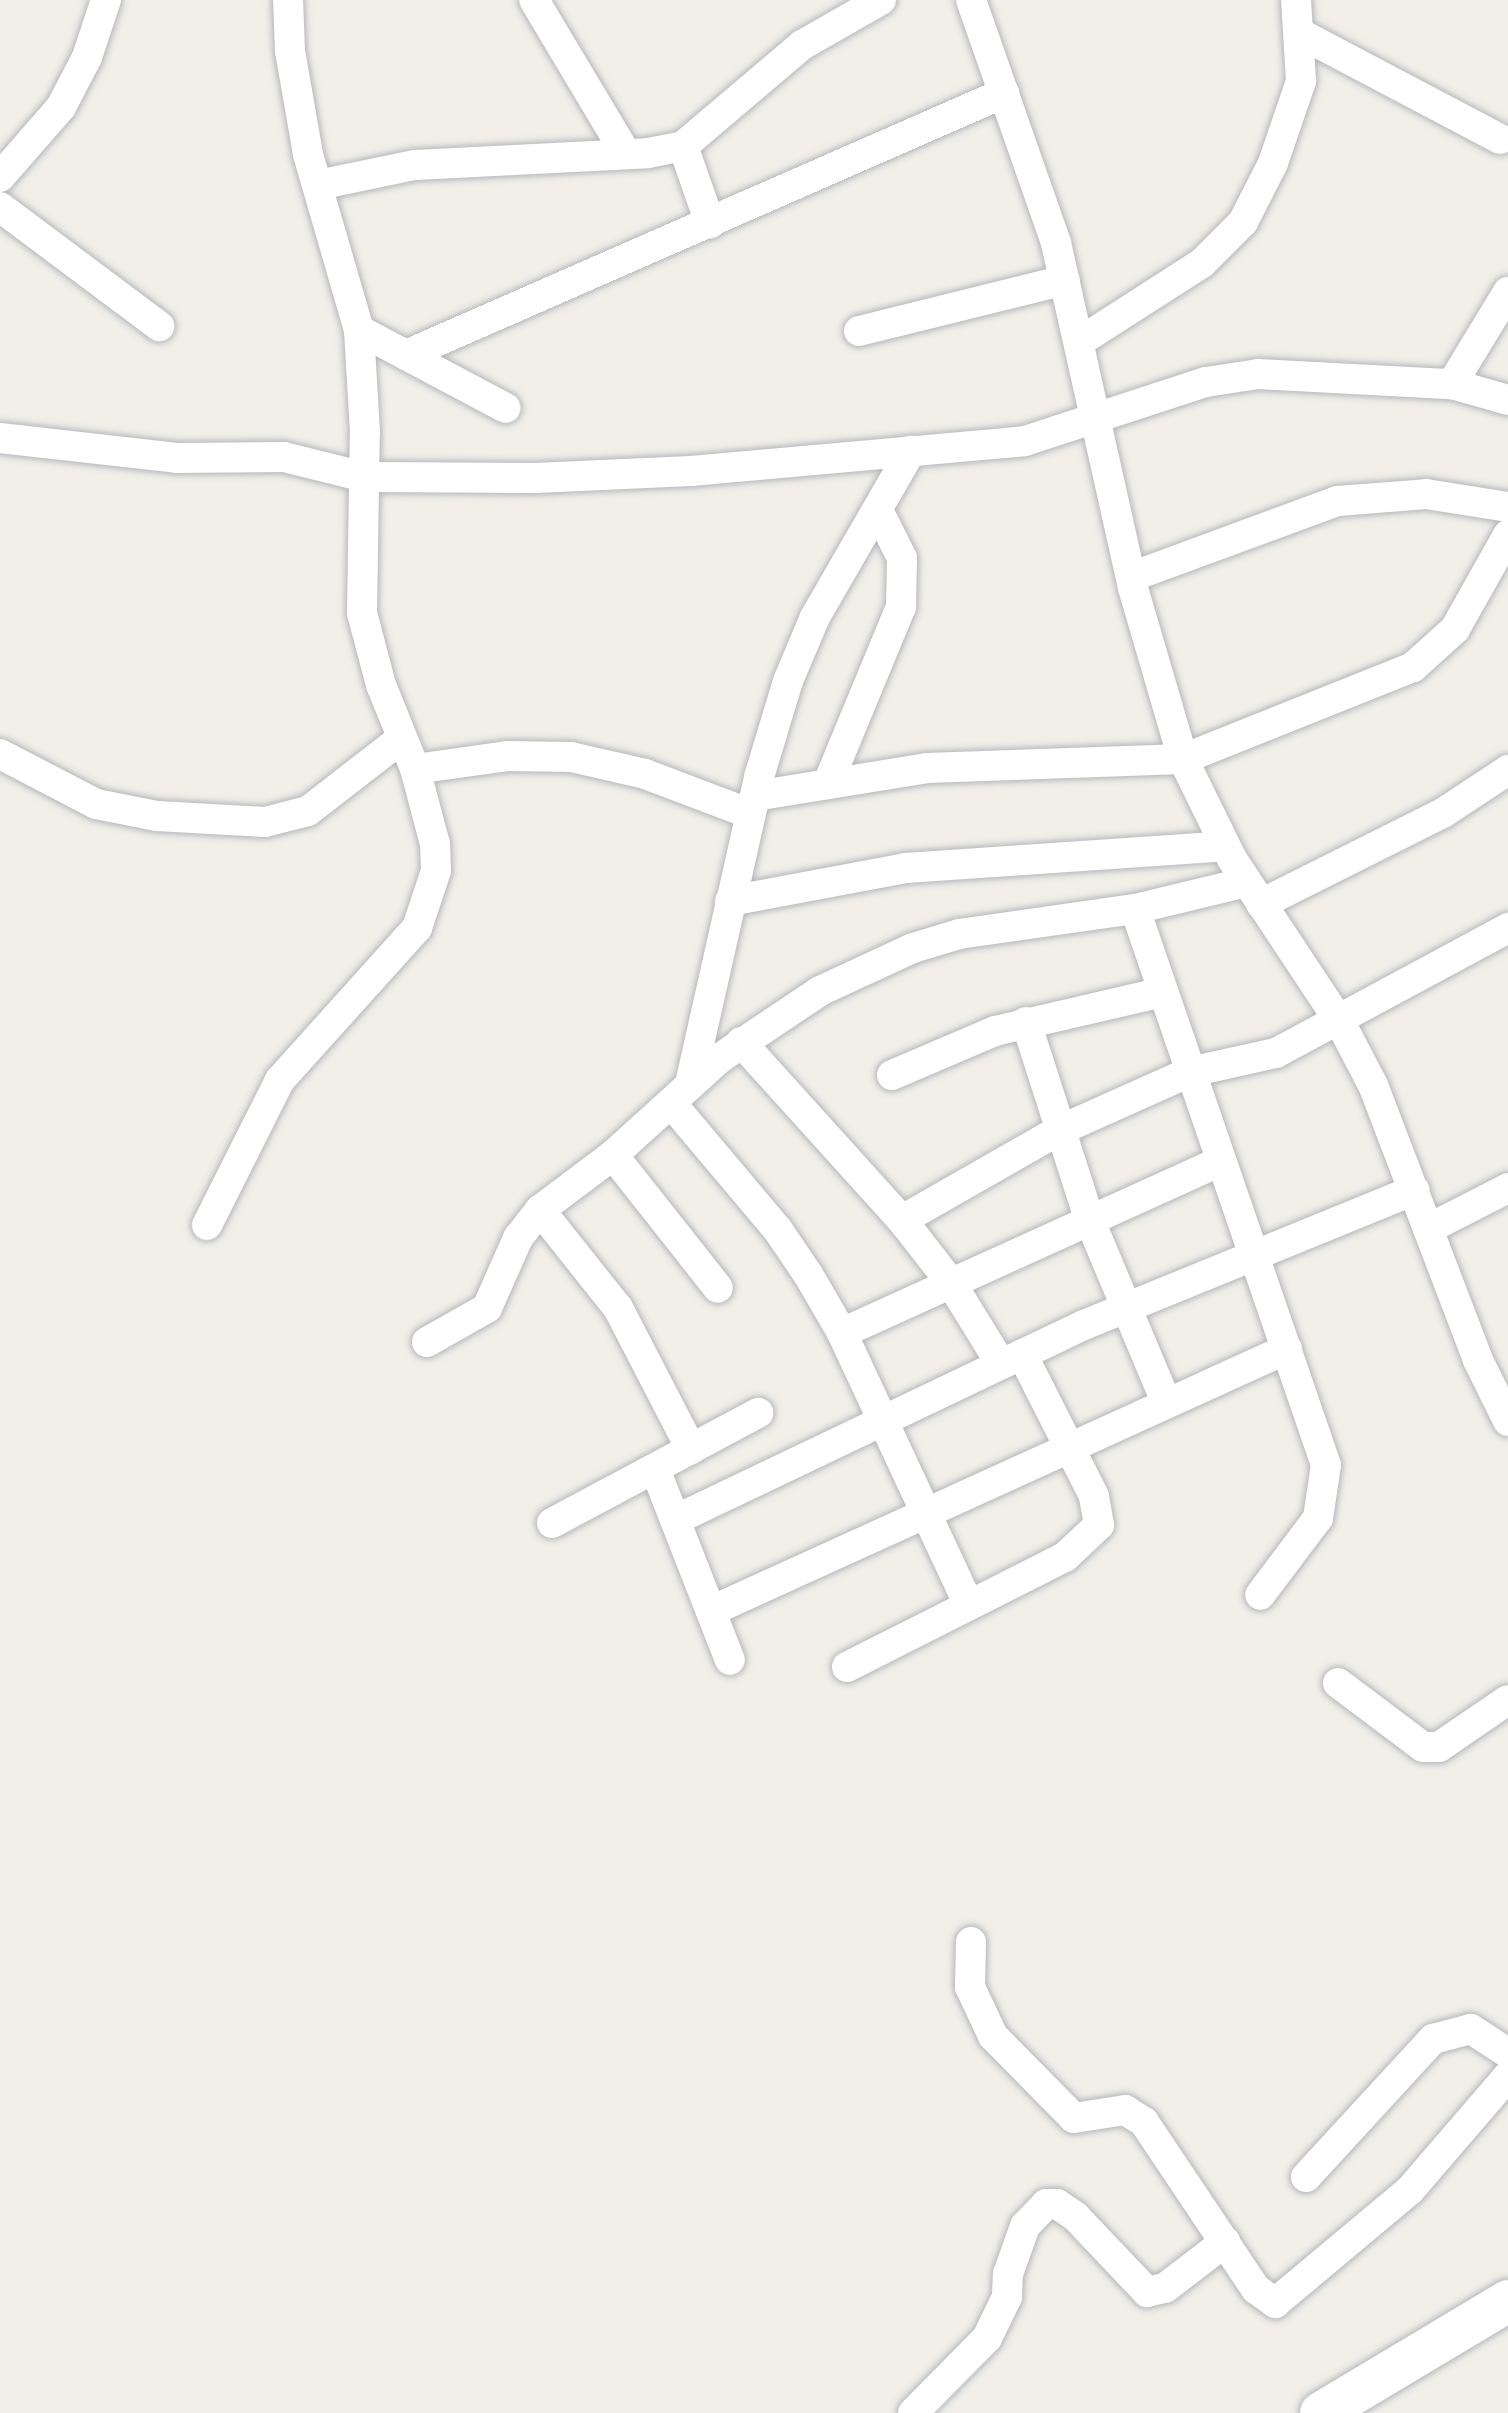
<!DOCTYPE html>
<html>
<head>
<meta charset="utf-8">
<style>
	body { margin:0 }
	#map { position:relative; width:1508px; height:2413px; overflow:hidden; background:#f1efe8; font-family:"Source Sans 3",sans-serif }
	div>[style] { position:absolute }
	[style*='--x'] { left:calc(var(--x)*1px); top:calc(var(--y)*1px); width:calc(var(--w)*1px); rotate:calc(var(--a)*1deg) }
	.roads { filter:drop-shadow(0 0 3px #b5b8bc) drop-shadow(0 0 3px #b5b8bc) }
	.street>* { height:30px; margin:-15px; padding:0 15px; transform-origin:15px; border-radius:15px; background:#fff }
	.secondary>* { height:42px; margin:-21px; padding:0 21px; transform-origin:21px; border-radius:21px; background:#fff }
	span { translate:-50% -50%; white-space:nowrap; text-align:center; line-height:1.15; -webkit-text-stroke:9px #fff; paint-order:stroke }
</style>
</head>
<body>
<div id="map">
	<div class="roads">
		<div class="street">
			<div style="--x:534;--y:0;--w:179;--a:59.1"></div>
			<div style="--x:971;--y:0;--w:257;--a:70.7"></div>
			<div style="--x:1056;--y:243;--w:353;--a:77.4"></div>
			<div style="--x:1133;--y:588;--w:178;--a:73.7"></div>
			<div style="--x:1183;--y:759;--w:111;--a:63.9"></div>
			<div style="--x:1232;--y:859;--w:196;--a:56.5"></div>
			<div style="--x:1340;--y:1022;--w:71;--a:62.4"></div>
			<div style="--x:1373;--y:1085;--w:294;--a:69.1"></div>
			<div style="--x:1478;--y:1360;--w:68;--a:63.8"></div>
			<div style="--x:1301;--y:34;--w:225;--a:27.8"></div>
			<div style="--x:683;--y:146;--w:82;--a:70.7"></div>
			<div style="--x:0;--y:177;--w:93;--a:-48.9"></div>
			<div style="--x:61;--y:107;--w:56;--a:-62.5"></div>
			<div style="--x:87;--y:57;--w:60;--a:-71.6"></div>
			<div style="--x:318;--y:185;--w:99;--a:-11.7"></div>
			<div style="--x:415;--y:165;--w:233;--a:-2.9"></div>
			<div style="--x:648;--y:153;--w:36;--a:-11"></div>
			<div style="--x:683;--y:146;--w:156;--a:-40.3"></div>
			<div style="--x:802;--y:45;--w:91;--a:-29.7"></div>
			<div style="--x:0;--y:207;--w:199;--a:36.8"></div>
			<div style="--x:359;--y:330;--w:166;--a:28"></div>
			<div style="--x:859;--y:331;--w:212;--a:-13.9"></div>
			<div style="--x:1079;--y:342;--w:146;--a:-32.7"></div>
			<div style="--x:1202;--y:263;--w:58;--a:-45"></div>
			<div style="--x:1243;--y:222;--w:66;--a:-63"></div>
			<div style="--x:1273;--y:163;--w:87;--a:-71.1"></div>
			<div style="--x:1301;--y:81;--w:81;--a:-93.5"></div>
			<div style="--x:406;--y:355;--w:653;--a:-23.66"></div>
			<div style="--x:1452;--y:384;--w:108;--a:-58.7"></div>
			<div style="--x:0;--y:438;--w:178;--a:6.4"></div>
			<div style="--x:177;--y:458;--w:107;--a:-0.5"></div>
			<div style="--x:284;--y:457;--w:83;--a:13.9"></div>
			<div style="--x:365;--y:477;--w:170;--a:0.3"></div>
			<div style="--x:535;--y:478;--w:156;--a:-2.6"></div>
			<div style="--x:691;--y:471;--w:335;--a:-5.1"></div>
			<div style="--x:1025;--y:441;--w:190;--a:-18.1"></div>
			<div style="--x:1206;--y:382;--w:53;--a:-8.7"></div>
			<div style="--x:1258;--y:374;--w:194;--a:3"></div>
			<div style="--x:1452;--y:384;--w:58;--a:15.9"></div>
			<div style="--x:1131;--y:577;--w:221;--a:-20.2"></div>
			<div style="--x:1338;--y:501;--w:88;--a:-4.5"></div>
			<div style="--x:1426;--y:494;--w:83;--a:9"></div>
			<div style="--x:0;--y:754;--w:108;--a:27.5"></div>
			<div style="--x:96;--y:804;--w:62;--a:11.1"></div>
			<div style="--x:157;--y:816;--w:108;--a:3.2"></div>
			<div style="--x:265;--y:822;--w:44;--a:-14.3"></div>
			<div style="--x:308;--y:811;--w:119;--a:-37.8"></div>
			<div style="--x:415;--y:769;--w:93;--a:-8"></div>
			<div style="--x:507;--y:756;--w:64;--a:0.9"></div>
			<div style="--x:571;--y:757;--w:76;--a:12.9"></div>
			<div style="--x:645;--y:774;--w:113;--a:20.7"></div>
			<div style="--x:828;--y:783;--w:191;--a:-67.5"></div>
			<div style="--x:901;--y:607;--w:49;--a:-88.8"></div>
			<div style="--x:902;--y:558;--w:54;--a:-116.6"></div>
			<div style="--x:755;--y:796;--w:174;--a:-9.2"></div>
			<div style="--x:927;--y:768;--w:256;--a:-2"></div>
			<div style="--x:1183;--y:759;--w:248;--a:-21.8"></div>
			<div style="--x:1413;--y:667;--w:57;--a:-42.1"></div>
			<div style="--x:1455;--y:629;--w:108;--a:-60.6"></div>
			<div style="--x:730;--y:901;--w:179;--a:-10.6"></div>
			<div style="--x:906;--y:868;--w:320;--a:-3.9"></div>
			<div style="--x:1261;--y:904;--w:203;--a:-26.6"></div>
			<div style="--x:1443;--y:813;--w:78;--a:-33.5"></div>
			<div style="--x:1135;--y:909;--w:588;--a:71.04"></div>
			<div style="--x:1326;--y:1465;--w:54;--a:98.6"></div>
			<div style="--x:1318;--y:1518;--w:96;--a:127"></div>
			<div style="--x:1026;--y:1022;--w:209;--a:72.2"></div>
			<div style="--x:1090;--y:1221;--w:196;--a:67.2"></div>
			<div style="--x:741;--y:1042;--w:240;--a:47.9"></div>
			<div style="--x:902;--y:1220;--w:80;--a:52.1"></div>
			<div style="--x:951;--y:1283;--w:95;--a:58.3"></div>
			<div style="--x:892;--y:1075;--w:112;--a:-23.1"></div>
			<div style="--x:995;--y:1031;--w:172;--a:-13.1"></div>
			<div style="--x:690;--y:1084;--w:315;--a:-77.3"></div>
			<div style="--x:759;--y:777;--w:100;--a:-73.2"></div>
			<div style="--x:788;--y:681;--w:69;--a:-67.1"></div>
			<div style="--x:815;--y:617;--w:192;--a:-60"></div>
			<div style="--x:671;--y:1103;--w:166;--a:49.9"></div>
			<div style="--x:778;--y:1230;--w:55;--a:56"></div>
			<div style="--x:809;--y:1276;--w:66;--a:59.9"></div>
			<div style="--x:842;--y:1333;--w:300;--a:65"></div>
			<div style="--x:613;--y:1155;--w:169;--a:51.7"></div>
			<div style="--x:540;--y:1210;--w:125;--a:51.5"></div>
			<div style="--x:618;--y:1308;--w:159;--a:62.6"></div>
			<div style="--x:902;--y:1220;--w:180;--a:-29.7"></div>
			<div style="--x:1058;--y:1131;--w:145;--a:-24.1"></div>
			<div style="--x:1190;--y:1072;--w:88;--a:-12.5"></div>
			<div style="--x:1276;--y:1053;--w:264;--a:-28.3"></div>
			<div style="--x:207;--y:1225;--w:162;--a:-63.3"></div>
			<div style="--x:280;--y:1080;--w:205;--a:-48"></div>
			<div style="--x:417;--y:928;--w:60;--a:-71.6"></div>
			<div style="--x:436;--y:871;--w:27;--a:-92"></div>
			<div style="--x:435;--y:844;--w:78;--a:-104.9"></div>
			<div style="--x:415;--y:769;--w:91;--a:-112"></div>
			<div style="--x:381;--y:685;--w:74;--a:-104.8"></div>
			<div style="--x:362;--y:613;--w:181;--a:-89.1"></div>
			<div style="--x:365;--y:432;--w:102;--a:-93.4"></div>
			<div style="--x:359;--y:330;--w:183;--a:-106.2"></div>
			<div style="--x:308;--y:154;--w:105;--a:-99.9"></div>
			<div style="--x:290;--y:51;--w:51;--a:-92.2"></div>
			<div style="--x:1428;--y:1229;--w:90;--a:-27.1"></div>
			<div style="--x:842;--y:1333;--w:416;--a:-24.4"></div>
			<div style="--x:427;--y:1342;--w:69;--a:-29.5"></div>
			<div style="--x:487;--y:1308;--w:77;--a:-66.1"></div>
			<div style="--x:518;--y:1238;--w:36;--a:-52"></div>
			<div style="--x:540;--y:1210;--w:91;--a:-37"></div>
			<div style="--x:613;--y:1155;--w:144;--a:-42.2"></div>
			<div style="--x:720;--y:1058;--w:120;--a:-33.8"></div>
			<div style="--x:820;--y:991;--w:102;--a:-24.8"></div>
			<div style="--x:913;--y:948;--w:48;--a:-16.9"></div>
			<div style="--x:959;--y:934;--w:178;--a:-8.1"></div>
			<div style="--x:1135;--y:909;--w:115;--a:-13.6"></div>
			<div style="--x:655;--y:1469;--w:205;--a:68.6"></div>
			<div style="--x:675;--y:1520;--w:453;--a:-25.5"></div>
			<div style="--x:1084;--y:1325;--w:357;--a:-22.2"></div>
			<div style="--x:552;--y:1523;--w:234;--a:-28.1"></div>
			<div style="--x:711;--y:1611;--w:633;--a:-24.46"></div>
			<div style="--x:847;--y:1667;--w:244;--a:-26.8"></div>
			<div style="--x:1065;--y:1557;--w:47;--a:-43.3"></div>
			<div style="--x:1099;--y:1525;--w:29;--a:-100"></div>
			<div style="--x:1094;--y:1496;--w:159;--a:-116.9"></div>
			<div style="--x:1338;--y:1683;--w:106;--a:37"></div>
			<div style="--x:1423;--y:1747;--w:16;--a:0"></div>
			<div style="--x:1439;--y:1747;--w:83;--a:-34.3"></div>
			<div style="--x:971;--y:1942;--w:45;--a:91.3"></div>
			<div style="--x:970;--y:1987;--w:54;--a:64.9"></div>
			<div style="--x:993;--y:2036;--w:115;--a:45.4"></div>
			<div style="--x:1074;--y:2118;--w:52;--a:-8.9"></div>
			<div style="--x:1125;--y:2110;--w:22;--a:32"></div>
			<div style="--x:1144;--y:2122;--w:201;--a:56.2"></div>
			<div style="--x:1256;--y:2289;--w:24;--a:36"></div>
			<div style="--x:1275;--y:2303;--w:176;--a:-39.9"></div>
			<div style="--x:1410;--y:2190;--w:150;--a:-49.3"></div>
			<div style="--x:1306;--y:2177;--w:188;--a:-47.4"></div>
			<div style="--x:1433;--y:2039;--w:39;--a:-15"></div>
			<div style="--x:1471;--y:2029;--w:44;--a:33"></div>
			<div style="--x:913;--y:2413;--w:105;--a:-45.4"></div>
			<div style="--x:987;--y:2338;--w:46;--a:-64"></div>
			<div style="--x:1007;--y:2297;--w:23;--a:-88"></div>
			<div style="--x:1008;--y:2274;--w:51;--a:-70.5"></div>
			<div style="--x:1025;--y:2226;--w:30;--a:-46"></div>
			<div style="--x:1046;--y:2204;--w:11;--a:0"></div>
			<div style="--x:1057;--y:2204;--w:22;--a:34"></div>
			<div style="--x:1075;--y:2216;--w:105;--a:46.5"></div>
			<div style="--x:1147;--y:2292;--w:18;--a:-13"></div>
			<div style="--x:1165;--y:2288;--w:76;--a:-37.5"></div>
		</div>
		<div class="secondary">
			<div style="--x:1321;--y:2413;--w:218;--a:-30.9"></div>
		</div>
	</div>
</div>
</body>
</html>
